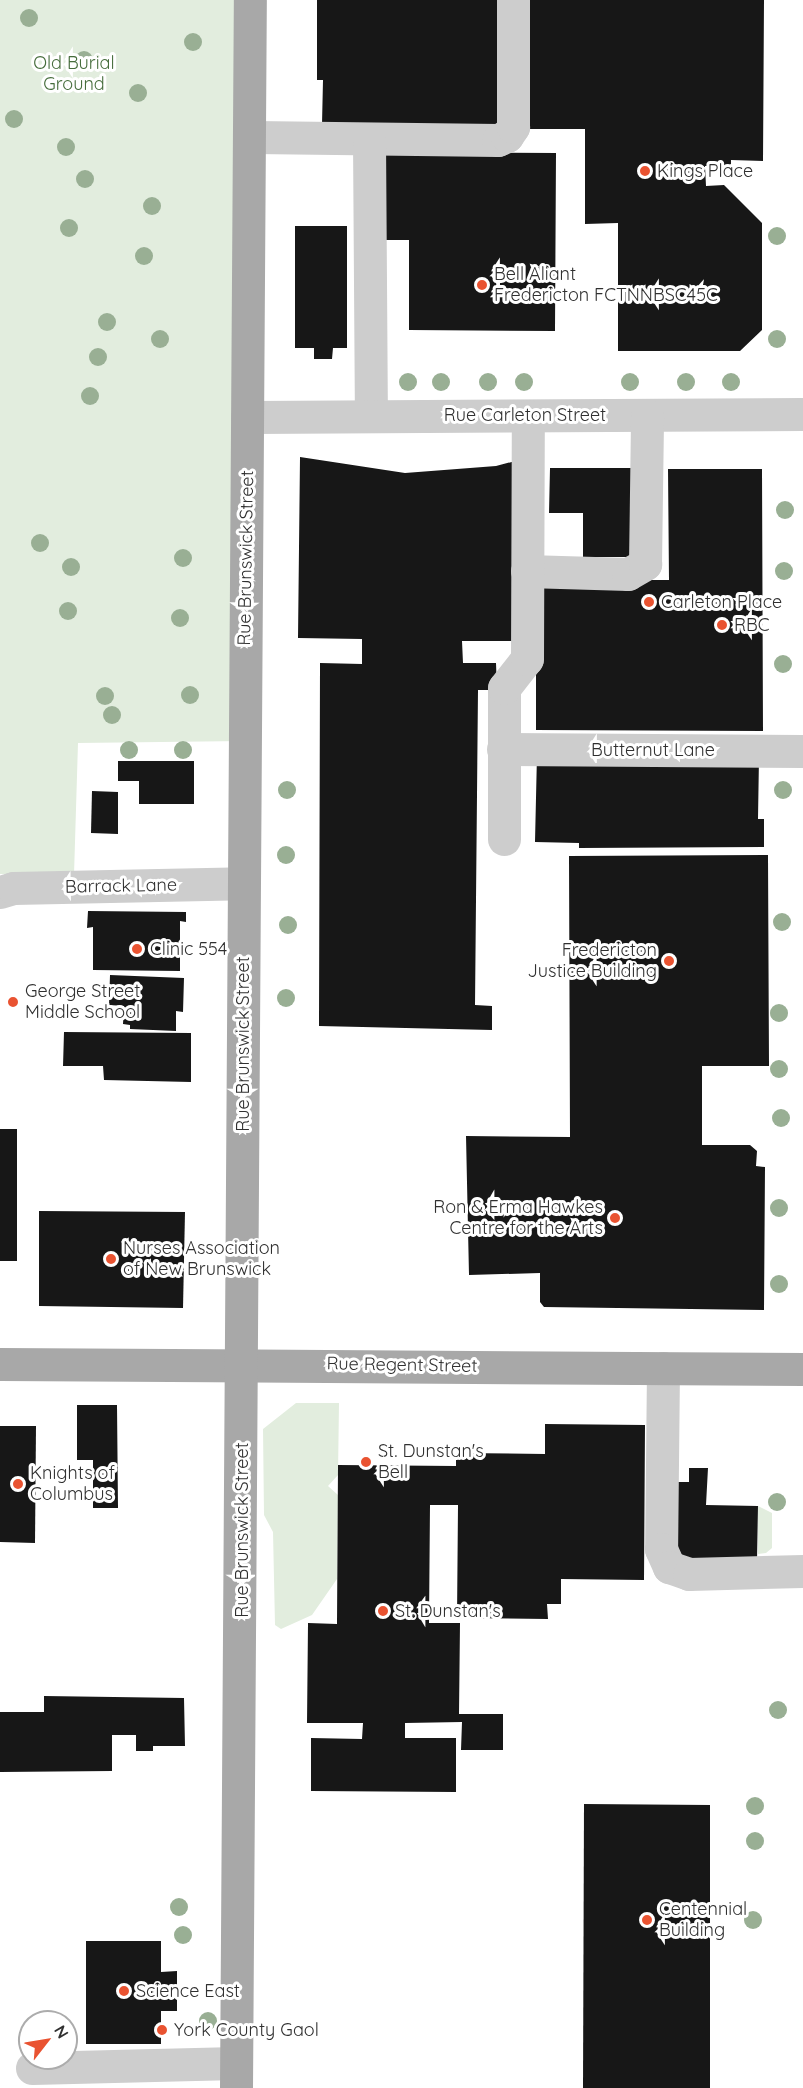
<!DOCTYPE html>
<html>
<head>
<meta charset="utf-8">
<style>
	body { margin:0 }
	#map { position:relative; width:803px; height:2088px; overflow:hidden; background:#fff; font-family:Quicksand,sans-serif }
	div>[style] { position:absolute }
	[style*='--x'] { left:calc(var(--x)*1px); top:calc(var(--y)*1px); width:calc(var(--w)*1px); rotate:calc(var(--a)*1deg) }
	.green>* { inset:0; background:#e2edde }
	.building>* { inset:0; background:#171717 }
	.minor>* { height:33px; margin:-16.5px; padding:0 16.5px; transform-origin:16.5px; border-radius:16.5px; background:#cdcdcd }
	.major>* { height:33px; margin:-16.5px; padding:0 16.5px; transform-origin:16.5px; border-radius:16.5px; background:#a8a8a8 }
	.trees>* { width:18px; height:18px; margin:-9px; border-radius:50%; background:#99af94 }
	.dots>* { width:16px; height:16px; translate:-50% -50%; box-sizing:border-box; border:3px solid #fff; border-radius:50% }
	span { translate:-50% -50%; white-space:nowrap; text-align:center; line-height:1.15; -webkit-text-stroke:6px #fff; paint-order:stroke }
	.park-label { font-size:18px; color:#466d3c }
	.poi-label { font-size:18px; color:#303030 }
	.left { translate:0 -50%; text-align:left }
	.right { translate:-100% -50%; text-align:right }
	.street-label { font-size:18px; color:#303030 }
	.north { position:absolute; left:18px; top:2010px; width:60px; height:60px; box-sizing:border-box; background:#fff; border:2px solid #acacac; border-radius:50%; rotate:59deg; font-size:16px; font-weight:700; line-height:24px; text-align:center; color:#303030 }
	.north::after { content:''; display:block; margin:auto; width:21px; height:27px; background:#e95331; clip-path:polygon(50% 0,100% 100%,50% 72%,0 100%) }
</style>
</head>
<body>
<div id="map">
	<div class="green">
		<div style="clip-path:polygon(0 0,250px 0,244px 741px,78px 743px,74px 875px,0 874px)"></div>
		<div style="clip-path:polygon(296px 1403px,339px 1403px,338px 1475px,328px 1486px,338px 1495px,337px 1579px,312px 1615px,281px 1629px,275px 1625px,273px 1532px,264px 1515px,263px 1429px)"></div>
		<div style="clip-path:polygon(758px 1506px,772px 1513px,772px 1548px,766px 1553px,758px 1554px)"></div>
	</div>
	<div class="building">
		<div style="clip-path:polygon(317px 0,504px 0,497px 125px,322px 124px,323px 80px,317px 80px)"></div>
		<div style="clip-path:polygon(525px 0,764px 0,763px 161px,731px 160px,731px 166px,705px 166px,706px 186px,724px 185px,762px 223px,762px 330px,740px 351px,618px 351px,618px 223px,585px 224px,585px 129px,526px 129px)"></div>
		<div style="clip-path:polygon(382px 152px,556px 153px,555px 331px,409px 330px,409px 240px,382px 240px)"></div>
		<div style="clip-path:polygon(295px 226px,347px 226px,347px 348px,333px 348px,332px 359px,314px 359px,314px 348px,295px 348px)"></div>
		<div style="clip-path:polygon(300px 457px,405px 473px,496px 466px,523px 459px,522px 641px,462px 641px,463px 663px,496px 663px,497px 690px,478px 690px,475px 1005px,492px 1006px,492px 1030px,319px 1026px,320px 663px,362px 664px,362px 639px,298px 638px)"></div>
		<div style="clip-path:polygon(550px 468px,634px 468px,634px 557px,583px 557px,583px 513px,549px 513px)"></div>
		<div style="clip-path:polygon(668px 469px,762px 469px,763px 731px,536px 730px,536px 580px,669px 580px)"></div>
		<div style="clip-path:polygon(537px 754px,759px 757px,758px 819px,764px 819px,764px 847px,579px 848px,579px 843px,535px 842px)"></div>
		<div style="clip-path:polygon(118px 761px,194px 761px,194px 804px,139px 804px,139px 781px,118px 781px)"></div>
		<div style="clip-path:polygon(92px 791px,118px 792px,118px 834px,91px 833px)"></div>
		<div style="clip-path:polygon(768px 855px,769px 1066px,702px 1066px,702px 1145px,750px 1145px,757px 1151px,756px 1166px,765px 1167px,764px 1310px,544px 1307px,540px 1302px,540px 1273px,469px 1275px,466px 1136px,570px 1137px,569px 856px)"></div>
		<div style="clip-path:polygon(88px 911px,186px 912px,186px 922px,180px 921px,180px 971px,93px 970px,93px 927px,87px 928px)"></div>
		<div style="clip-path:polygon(110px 975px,184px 978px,183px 1012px,176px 1011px,176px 1031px,130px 1029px,130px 1025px,123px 1024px,124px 1006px,109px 1005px)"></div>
		<div style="clip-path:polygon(64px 1032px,191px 1033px,191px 1082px,104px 1080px,103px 1066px,63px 1066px)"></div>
		<div style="clip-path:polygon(0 1129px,17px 1129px,17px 1261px,0 1261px)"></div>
		<div style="clip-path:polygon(39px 1211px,185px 1212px,183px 1308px,39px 1306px)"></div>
		<div style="clip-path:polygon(77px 1405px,117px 1405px,118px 1508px,93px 1508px,93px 1460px,77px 1460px)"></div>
		<div style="clip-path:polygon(545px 1424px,645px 1425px,644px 1580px,561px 1579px,561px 1604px,547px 1604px,548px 1619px,457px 1618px,458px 1505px,430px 1505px,429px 1623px,460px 1623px,459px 1714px,503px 1714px,503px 1750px,461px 1750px,462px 1722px,405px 1723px,405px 1738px,456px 1738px,456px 1792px,311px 1791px,311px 1738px,362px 1739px,363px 1723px,307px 1723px,308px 1623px,337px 1624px,338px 1465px,456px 1466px,456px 1453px,545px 1454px)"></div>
		<div style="clip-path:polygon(0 1426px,36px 1426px,35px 1543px,0 1542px)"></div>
		<div style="clip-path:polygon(689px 1468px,708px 1468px,706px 1505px,758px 1506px,757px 1561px,685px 1561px,673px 1549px,674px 1482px,689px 1482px)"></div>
		<div style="clip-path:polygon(44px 1696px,184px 1698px,185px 1746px,153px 1746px,153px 1751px,136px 1751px,136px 1735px,112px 1735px,112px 1771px,0 1772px,0 1712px,44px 1712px)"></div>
		<div style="clip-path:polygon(584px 1804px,710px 1805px,710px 2088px,583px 2088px)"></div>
		<div style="clip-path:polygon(86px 1941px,161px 1941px,161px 1972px,177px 1971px,177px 2011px,161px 2011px,161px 2044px,86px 2044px)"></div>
	</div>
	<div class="minor">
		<div style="--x:249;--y:137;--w:249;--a:0.7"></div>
		<div style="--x:498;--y:140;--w:10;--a:-24"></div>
		<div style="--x:507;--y:136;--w:11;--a:-56"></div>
		<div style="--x:513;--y:127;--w:127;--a:-90"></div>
		<div style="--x:369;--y:139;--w:277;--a:89.6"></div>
		<div style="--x:247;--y:417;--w:556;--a:-0.31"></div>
		<div style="--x:527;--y:571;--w:101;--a:1.7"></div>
		<div style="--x:628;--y:574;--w:20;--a:-30"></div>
		<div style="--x:645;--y:564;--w:149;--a:-89.2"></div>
		<div style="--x:503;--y:749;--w:300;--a:0.4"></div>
		<div style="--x:504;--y:839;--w:151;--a:-90"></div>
		<div style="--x:504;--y:688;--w:37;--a:-52"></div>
		<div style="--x:527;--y:659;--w:243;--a:-89.8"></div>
		<div style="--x:0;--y:892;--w:14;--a:-17"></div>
		<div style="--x:13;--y:888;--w:230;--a:-1.2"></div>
		<div style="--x:663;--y:1368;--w:181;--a:90.6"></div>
		<div style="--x:661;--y:1549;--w:20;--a:66"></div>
		<div style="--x:669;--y:1567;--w:21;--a:19"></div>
		<div style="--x:689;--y:1574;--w:114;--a:-1.5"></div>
		<div style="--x:32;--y:2068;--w:204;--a:-1.4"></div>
	</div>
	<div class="major">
		<div style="--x:0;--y:1364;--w:803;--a:0.36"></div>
		<div style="--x:236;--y:2088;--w:2088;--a:-89.62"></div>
	</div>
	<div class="trees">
		<div style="left:29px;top:18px"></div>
		<div style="left:193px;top:42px"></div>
		<div style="left:84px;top:60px"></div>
		<div style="left:138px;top:93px"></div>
		<div style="left:14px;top:119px"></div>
		<div style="left:66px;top:147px"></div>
		<div style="left:85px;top:179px"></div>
		<div style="left:152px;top:206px"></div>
		<div style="left:69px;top:228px"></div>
		<div style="left:777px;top:236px"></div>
		<div style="left:144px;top:256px"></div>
		<div style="left:107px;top:322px"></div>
		<div style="left:160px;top:339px"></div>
		<div style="left:777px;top:339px"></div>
		<div style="left:98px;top:357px"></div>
		<div style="left:408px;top:382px"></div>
		<div style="left:441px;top:382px"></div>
		<div style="left:488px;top:382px"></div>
		<div style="left:524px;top:382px"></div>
		<div style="left:630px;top:382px"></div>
		<div style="left:686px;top:382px"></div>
		<div style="left:731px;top:382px"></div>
		<div style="left:90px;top:396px"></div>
		<div style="left:785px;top:510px"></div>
		<div style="left:40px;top:543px"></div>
		<div style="left:183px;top:558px"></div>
		<div style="left:71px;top:567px"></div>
		<div style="left:784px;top:571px"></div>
		<div style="left:68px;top:611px"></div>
		<div style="left:180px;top:618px"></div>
		<div style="left:783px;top:664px"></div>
		<div style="left:190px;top:695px"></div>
		<div style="left:105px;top:696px"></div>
		<div style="left:112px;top:715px"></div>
		<div style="left:129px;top:750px"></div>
		<div style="left:183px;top:750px"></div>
		<div style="left:287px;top:790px"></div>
		<div style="left:783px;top:790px"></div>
		<div style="left:286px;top:855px"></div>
		<div style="left:782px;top:922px"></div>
		<div style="left:288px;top:925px"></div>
		<div style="left:286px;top:998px"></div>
		<div style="left:779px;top:1013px"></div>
		<div style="left:779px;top:1069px"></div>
		<div style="left:781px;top:1118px"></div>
		<div style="left:779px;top:1208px"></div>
		<div style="left:779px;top:1284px"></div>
		<div style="left:777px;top:1502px"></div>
		<div style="left:778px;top:1710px"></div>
		<div style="left:755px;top:1806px"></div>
		<div style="left:755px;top:1841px"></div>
		<div style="left:179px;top:1907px"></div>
		<div style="left:753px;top:1920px"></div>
		<div style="left:183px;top:1935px"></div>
		<div style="left:208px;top:2021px"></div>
	</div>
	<div class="dots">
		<div style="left:645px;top:171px;background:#e95331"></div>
		<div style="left:482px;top:285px;background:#e95331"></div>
		<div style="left:649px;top:602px;background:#e95331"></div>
		<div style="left:722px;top:625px;background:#e95331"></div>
		<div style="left:137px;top:949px;background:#e95331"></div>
		<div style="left:669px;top:961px;background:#e95331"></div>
		<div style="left:13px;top:1002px;background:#e95331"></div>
		<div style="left:615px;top:1218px;background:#e95331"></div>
		<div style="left:111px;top:1259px;background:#e95331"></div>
		<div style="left:366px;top:1462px;background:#e95331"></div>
		<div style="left:18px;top:1484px;background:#e95331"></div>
		<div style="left:383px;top:1611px;background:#e95331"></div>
		<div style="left:647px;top:1920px;background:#e95331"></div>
		<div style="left:124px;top:1991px;background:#e95331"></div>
		<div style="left:162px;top:2030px;background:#e95331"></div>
	</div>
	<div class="park-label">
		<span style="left:74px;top:74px">Old Burial<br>Ground</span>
	</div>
	<div class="poi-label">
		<span class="left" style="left:657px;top:171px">Kings Place</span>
		<span class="left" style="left:494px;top:285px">Bell Aliant<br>Fredericton FCTNNBSC45C</span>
		<span class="left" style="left:661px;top:602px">Carleton Place</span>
		<span class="left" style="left:734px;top:625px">RBC</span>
		<span class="left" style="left:150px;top:949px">Clinic 554</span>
		<span class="right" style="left:657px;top:961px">Fredericton<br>Justice Building</span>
		<span class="left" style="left:25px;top:1002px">George Street<br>Middle School</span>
		<span class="right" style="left:603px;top:1218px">Ron &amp; Erma Hawkes<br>Centre for the Arts</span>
		<span class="left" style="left:123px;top:1259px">Nurses Association<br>of New Brunswick</span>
		<span class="left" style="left:378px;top:1462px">St. Dunstan's<br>Bell</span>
		<span class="left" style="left:30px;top:1484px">Knights of<br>Columbus</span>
		<span class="left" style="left:395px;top:1611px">St. Dunstan's</span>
		<span class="left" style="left:659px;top:1920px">Centennial<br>Building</span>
		<span class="left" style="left:136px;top:1991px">Science East</span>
		<span class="left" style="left:174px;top:2030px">York County Gaol</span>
	</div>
	<div class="street-label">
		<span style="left:525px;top:415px">Rue Carleton Street</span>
		<span style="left:246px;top:558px;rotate:-89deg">Rue Brunswick Street</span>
		<span style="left:653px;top:750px">Butternut Lane</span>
		<span style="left:121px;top:886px;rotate:-1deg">Barrack Lane</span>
		<span style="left:243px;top:1044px;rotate:-90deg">Rue Brunswick Street</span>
		<span style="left:402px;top:1365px;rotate:1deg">Rue Regent Street</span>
		<span style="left:242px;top:1530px;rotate:-90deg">Rue Brunswick Street</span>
	</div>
	<div class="north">N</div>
</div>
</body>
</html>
